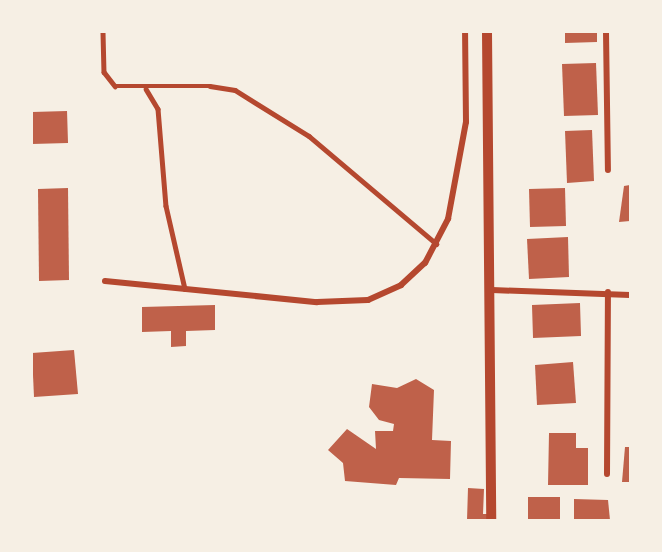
<!DOCTYPE html>
<html>
<head>
<meta charset="utf-8">
<style>
	body { margin:0 }
	#map { position:relative; width:662px; height:552px; overflow:hidden; background:#f6efe4; font-family:"Golos Text",sans-serif }
	div>[style] { position:absolute }
	[style*='--x'] { left:calc(var(--x)*1px); top:calc(var(--y)*1px); width:calc(var(--w)*1px); rotate:calc(var(--a)*1deg) }
	.building>* { inset:0; background:#bf614a }
	.service>* { height:4.5px; margin:-2.25px; padding:0 2.25px; transform-origin:2.25px; border-radius:2.25px; background:#b5482f }
	.minor>* { height:6px; margin:-3px; padding:0 3px; transform-origin:3px; border-radius:3px; background:#b5482f }
	.tertiary>* { height:10px; margin:-5px; padding:0 5px; transform-origin:5px; border-radius:5px; background:#b5482f }
	span { translate:-50% -50%; white-space:nowrap; text-align:center; line-height:1.15; -webkit-text-stroke:6px #f6efe4; paint-order:stroke }
	.frame { position:absolute; inset:0; border:33px solid #f6efe4; pointer-events:none }
</style>
</head>
<body>
<div id="map">
	<div class="building">
		<div style="clip-path:polygon(565px 32px,597px 32px,597px 42px,565px 43px)"></div>
		<div style="clip-path:polygon(596px 63px,598px 115px,564px 116px,562px 64px)"></div>
		<div style="clip-path:polygon(67px 111px,68px 143px,32px 144px,32px 112px)"></div>
		<div style="clip-path:polygon(592px 130px,594px 181px,567px 183px,565px 131px)"></div>
		<div style="clip-path:polygon(630px 185px,630px 221px,619px 222px,624px 186px)"></div>
		<div style="clip-path:polygon(68px 188px,69px 280px,39px 281px,38px 189px)"></div>
		<div style="clip-path:polygon(565px 188px,566px 226px,530px 227px,529px 189px)"></div>
		<div style="clip-path:polygon(568px 237px,569px 277px,529px 279px,527px 239px)"></div>
		<div style="clip-path:polygon(580px 303px,581px 336px,533px 338px,532px 305px)"></div>
		<div style="clip-path:polygon(215px 305px,215px 330px,186px 331px,186px 346px,171px 347px,171px 331px,142px 332px,142px 307px)"></div>
		<div style="clip-path:polygon(74px 350px,78px 394px,34px 397px,32px 353px)"></div>
		<div style="clip-path:polygon(573px 362px,576px 403px,537px 405px,535px 365px)"></div>
		<div style="clip-path:polygon(416px 379px,434px 390px,432px 440px,451px 441px,450px 479px,399px 478px,396px 485px,345px 481px,343px 463px,328px 450px,347px 429px,376px 449px,375px 431px,393px 431px,394px 424px,379px 420px,369px 407px,372px 384px,397px 388px)"></div>
		<div style="clip-path:polygon(549px 433px,576px 433px,576px 448px,588px 448px,588px 485px,548px 485px)"></div>
		<div style="clip-path:polygon(625px 447px,630px 447px,630px 482px,622px 482px)"></div>
		<div style="clip-path:polygon(468px 488px,484px 489px,483px 514px,488px 514px,488px 520px,467px 520px)"></div>
		<div style="clip-path:polygon(528px 497px,560px 497px,560px 520px,528px 520px)"></div>
		<div style="clip-path:polygon(574px 499px,608px 500px,610px 520px,574px 520px)"></div>
	</div>
	<div class="service">
		<div style="--x:103;--y:32;--w:40;--a:88.6"></div>
		<div style="--x:104;--y:72;--w:18;--a:52"></div>
		<div style="--x:115;--y:86;--w:95;--a:0"></div>
		<div style="--x:210;--y:86;--w:25;--a:9"></div>
		<div style="--x:235;--y:90;--w:87;--a:31.9"></div>
		<div style="--x:309;--y:136;--w:167;--a:40.2"></div>
		<div style="--x:146;--y:89;--w:23;--a:59"></div>
		<div style="--x:158;--y:109;--w:97;--a:85.3"></div>
		<div style="--x:166;--y:206;--w:85;--a:77.1"></div>
	</div>
	<div class="minor">
		<div style="--x:606;--y:32;--w:138;--a:89.2"></div>
		<div style="--x:105;--y:281;--w:213;--a:5.7"></div>
		<div style="--x:317;--y:302;--w:51;--a:-2.2"></div>
		<div style="--x:368;--y:300;--w:36;--a:-24"></div>
		<div style="--x:401;--y:285;--w:33;--a:-43"></div>
		<div style="--x:425;--y:263;--w:50;--a:-62.4"></div>
		<div style="--x:448;--y:219;--w:99;--a:-79.5"></div>
		<div style="--x:466;--y:122;--w:90;--a:-90.6"></div>
		<div style="--x:492;--y:290;--w:138;--a:2.1"></div>
		<div style="--x:607;--y:474;--w:182;--a:-89.7"></div>
	</div>
	<div class="tertiary">
		<div style="--x:487;--y:32;--w:488;--a:89.5"></div>
	</div>
	<div class="frame"></div>
</div>
</body>
</html>
